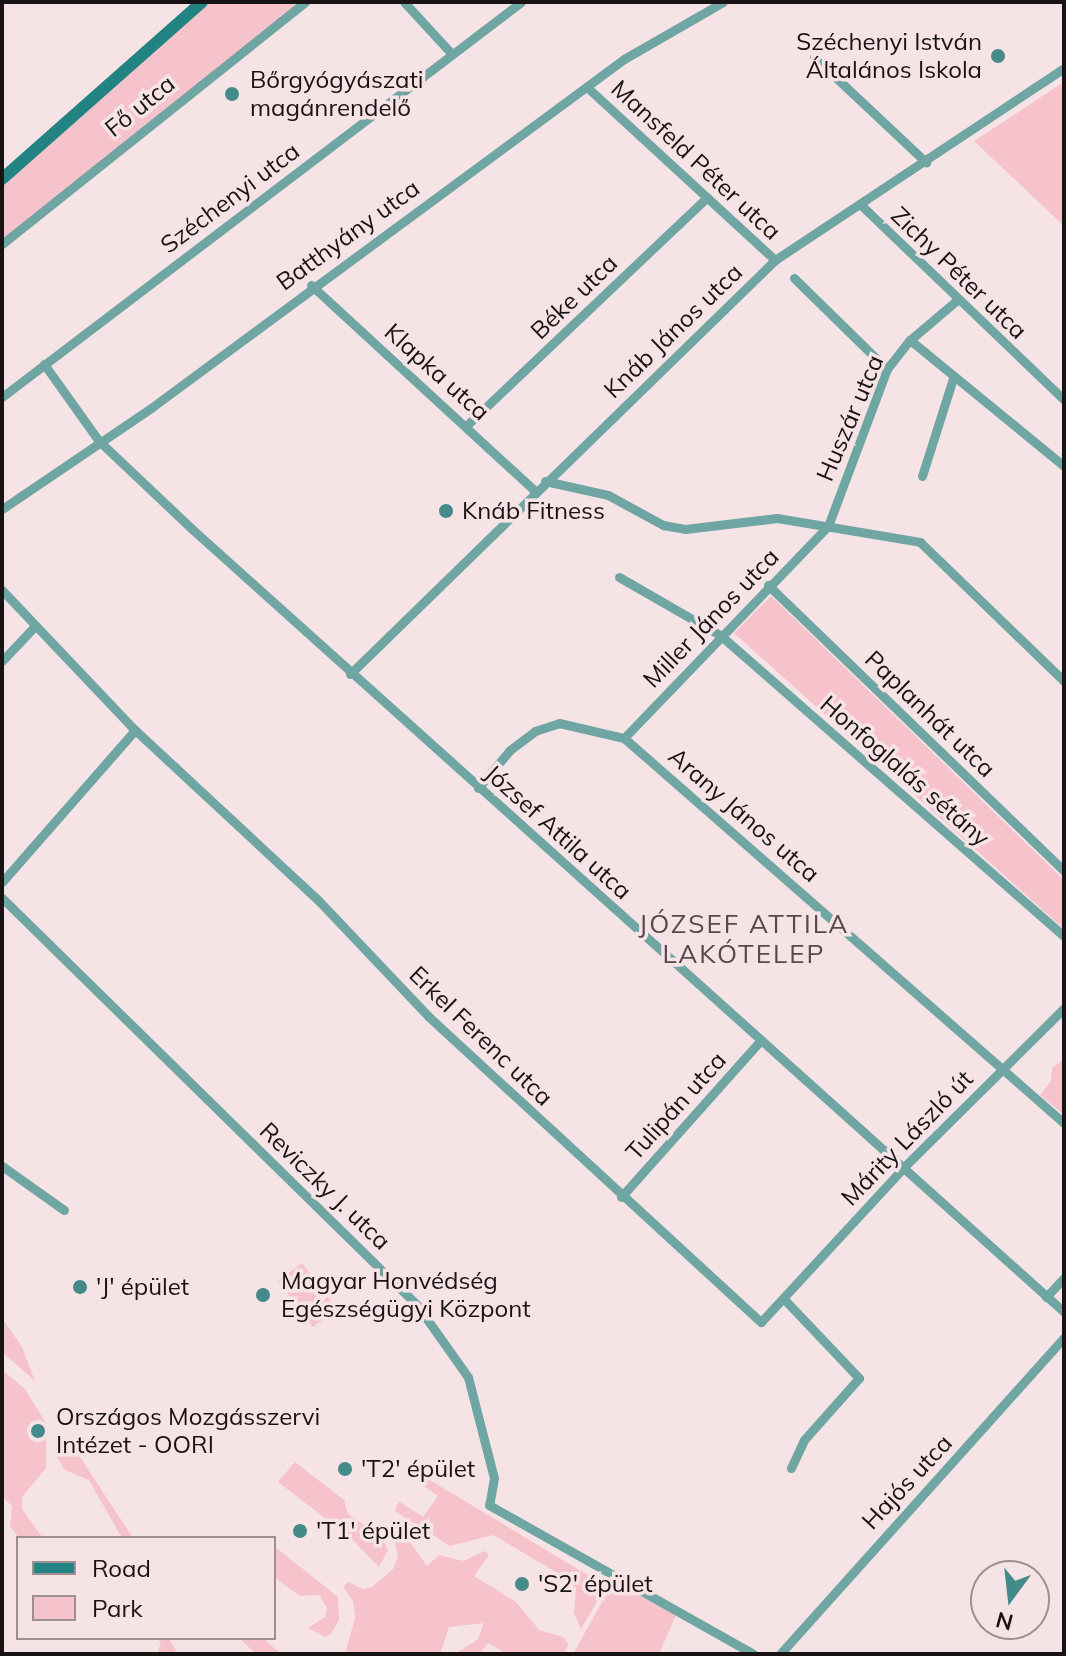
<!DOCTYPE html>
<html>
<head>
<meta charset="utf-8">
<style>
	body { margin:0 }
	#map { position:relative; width:1066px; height:1656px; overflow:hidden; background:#f6e3e6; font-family:Mulish,sans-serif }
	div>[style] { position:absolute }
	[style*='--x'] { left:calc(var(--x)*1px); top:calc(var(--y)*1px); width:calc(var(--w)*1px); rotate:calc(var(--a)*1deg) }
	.green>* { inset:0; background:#f6c2cb }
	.street>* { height:9px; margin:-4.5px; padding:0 4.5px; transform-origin:4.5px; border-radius:4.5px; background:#6fa6a3 }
	.secondary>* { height:12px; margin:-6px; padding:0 6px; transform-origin:6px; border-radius:6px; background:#218482 }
	.dots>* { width:22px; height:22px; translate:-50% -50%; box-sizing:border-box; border:4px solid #f6e3e6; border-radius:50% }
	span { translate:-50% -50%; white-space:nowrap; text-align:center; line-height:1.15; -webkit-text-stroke:7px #f6e3e6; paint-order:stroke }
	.poi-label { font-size:24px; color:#191314 }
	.right { translate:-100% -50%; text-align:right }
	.left { translate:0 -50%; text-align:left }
	.street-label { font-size:24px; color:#191314 }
	.neighbourhood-label { font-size:26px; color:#57484b; letter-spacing:2px }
	.frame { position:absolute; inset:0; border:4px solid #191314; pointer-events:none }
	.legend { position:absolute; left:16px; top:1536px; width:260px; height:104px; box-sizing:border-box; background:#f6e3e6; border:2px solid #9e9092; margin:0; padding:10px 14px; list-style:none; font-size:24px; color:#191314 }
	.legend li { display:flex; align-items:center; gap:16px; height:40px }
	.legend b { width:40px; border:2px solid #9e9092 }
	.north { position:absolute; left:970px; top:1560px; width:80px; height:80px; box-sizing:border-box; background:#f6e3e6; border:2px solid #9e9092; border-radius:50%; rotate:195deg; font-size:22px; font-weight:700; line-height:32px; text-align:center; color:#191314 }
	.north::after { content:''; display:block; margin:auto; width:28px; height:36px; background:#438a88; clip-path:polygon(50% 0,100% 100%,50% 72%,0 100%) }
</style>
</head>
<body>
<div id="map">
	<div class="green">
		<div style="clip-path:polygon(202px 2px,305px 2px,2px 244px,2px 179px)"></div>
		<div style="clip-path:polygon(1064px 82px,1064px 226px,974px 141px)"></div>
		<div style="clip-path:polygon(771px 596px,1064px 880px,1064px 929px,734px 633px)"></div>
		<div style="clip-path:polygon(1064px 1059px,1064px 1115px,1040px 1095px,1051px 1081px,1052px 1068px)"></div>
		<div style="clip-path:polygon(302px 1263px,337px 1309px,313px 1327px,278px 1281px)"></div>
		<div style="clip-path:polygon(2px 1318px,22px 1347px,35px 1381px,2px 1352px)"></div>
		<div style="clip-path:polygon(2px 1370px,25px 1389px,46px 1423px,46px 1468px,22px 1497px,22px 1509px,43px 1538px,19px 1538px,10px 1526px,12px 1506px,2px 1496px)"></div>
		<div style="clip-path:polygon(67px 1437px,133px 1538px,122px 1538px,89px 1480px,65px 1470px,57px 1457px)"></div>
		<div style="clip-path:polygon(295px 1462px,344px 1500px,348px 1514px,382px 1537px,388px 1550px,379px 1567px,350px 1537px,278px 1482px)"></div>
		<div style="clip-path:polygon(425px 1477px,606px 1586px,581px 1629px,574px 1613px,576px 1588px,556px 1572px,493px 1535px,450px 1546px,395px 1511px,399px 1501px,423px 1517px,438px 1496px,420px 1483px)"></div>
		<div style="clip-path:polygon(399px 1527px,427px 1566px,439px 1555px,463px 1561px,485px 1551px,489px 1555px,474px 1576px,516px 1602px,539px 1630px,563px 1637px,569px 1644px,563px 1654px,506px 1654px,488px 1643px,479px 1654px,455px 1654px,478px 1639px,484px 1623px,449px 1627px,440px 1654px,345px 1654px,355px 1618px,353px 1601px,343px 1587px,348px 1582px,363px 1589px,372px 1587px,393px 1569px,398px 1556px,392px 1530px)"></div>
		<div style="clip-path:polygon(274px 1546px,338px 1597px,339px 1620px,331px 1634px,325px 1637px,308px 1628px,325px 1617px,327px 1608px,319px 1595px,300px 1596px,274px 1577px)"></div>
		<div style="clip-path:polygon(615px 1579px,676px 1615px,659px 1654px,573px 1654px)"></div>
		<div style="clip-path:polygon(156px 1638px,169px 1638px,178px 1654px,157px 1654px,161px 1642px)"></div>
		<div style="clip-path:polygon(239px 1638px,263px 1638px,281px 1654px,256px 1654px)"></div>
	</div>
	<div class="street">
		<div style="--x:404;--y:2;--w:71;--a:47.3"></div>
		<div style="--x:814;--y:57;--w:154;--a:43.2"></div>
		<div style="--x:589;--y:89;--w:253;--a:42.6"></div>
		<div style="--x:862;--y:206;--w:280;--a:43.8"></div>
		<div style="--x:2;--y:244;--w:388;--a:-38.6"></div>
		<div style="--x:794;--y:278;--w:130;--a:44.4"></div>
		<div style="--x:311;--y:285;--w:303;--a:42.6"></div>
		<div style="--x:910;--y:340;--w:199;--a:39.3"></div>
		<div style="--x:44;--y:364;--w:95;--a:54.5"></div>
		<div style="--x:99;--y:441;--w:128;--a:43.4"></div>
		<div style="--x:192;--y:529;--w:1172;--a:41.92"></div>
		<div style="--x:2;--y:397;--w:652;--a:-37.27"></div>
		<div style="--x:467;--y:425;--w:331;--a:-43.5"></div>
		<div style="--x:922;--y:476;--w:103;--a:-72.4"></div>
		<div style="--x:545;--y:481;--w:65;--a:12.5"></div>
		<div style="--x:608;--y:495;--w:63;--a:28.6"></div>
		<div style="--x:663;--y:525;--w:22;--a:10"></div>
		<div style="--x:685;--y:529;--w:93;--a:-6.8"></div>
		<div style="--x:777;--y:518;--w:145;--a:9.5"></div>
		<div style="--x:920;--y:542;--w:200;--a:44"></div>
		<div style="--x:2;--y:509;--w:180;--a:-34.1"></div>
		<div style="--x:151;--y:408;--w:588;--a:-36.42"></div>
		<div style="--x:624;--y:59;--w:114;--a:-29.9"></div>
		<div style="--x:619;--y:577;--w:116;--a:29.9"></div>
		<div style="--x:720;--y:635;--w:457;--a:41.2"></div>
		<div style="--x:768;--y:585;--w:412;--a:44"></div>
		<div style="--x:2;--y:590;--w:193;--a:46.5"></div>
		<div style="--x:135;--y:730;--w:251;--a:42.9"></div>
		<div style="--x:319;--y:901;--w:160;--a:46.5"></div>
		<div style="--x:429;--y:1017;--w:451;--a:42.6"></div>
		<div style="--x:761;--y:1322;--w:211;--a:-47.3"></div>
		<div style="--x:904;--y:1167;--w:226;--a:-44.8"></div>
		<div style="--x:2;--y:661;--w:48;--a:-46.7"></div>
		<div style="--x:350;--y:674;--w:593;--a:-44.25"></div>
		<div style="--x:775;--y:260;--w:347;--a:-33.6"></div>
		<div style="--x:624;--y:738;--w:294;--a:-46.1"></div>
		<div style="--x:828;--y:526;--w:168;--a:-69.4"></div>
		<div style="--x:887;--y:369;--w:37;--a:-52"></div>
		<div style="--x:910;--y:340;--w:60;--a:-40.3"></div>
		<div style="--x:478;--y:788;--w:50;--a:-49.9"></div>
		<div style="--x:510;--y:750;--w:31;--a:-37"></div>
		<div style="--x:535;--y:731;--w:25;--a:-18"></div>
		<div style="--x:559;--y:723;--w:67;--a:13"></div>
		<div style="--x:624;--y:738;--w:585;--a:41.19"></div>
		<div style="--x:2;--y:882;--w:202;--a:-48.8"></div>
		<div style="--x:2;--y:898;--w:581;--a:44.44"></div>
		<div style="--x:417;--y:1305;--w:88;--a:54.7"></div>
		<div style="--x:468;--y:1377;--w:104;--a:75.6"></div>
		<div style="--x:494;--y:1478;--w:27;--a:100"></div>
		<div style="--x:489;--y:1505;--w:303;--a:29.4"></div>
		<div style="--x:2;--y:1166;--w:76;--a:35.4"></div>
		<div style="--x:621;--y:1197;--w:209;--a:-48.3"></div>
		<div style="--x:1046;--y:1297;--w:26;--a:-47"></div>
		<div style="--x:784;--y:1299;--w:109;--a:46.5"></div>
		<div style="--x:859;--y:1378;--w:83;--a:131.6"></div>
		<div style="--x:804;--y:1440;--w:31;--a:115"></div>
		<div style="--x:780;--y:1654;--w:425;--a:-48.1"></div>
	</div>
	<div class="secondary">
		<div style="--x:2;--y:179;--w:267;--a:-41.5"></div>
	</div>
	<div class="dots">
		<div style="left:998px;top:56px;background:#438a88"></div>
		<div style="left:232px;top:94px;background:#438a88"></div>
		<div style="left:446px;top:511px;background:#438a88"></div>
		<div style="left:80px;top:1287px;background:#438a88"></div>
		<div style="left:263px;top:1295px;background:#438a88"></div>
		<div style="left:38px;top:1431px;background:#438a88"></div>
		<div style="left:345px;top:1469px;background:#438a88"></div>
		<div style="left:300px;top:1531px;background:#438a88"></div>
		<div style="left:522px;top:1584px;background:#438a88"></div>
	</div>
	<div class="poi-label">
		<span class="right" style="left:982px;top:56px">Széchenyi István<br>Általános Iskola</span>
		<span class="left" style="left:250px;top:94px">Bőrgyógyászati<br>magánrendelő</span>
		<span class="left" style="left:462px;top:511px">Knáb Fitness</span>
		<span class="left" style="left:281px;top:1295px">Magyar Honvédség<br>Egészségügyi Központ</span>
		<span class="left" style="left:96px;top:1287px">'J' épület</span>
		<span class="left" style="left:56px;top:1431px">Országos Mozgásszervi<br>Intézet - OORI</span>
		<span class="left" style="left:361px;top:1469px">'T2' épület</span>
		<span class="left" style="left:316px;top:1531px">'T1' épület</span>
		<span class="left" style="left:538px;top:1584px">'S2' épület</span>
	</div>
	<div class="street-label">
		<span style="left:140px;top:106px;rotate:-39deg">Fő utca</span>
		<span style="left:696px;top:160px;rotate:43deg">Mansfeld Péter utca</span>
		<span style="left:230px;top:198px;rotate:-37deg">Széchenyi utca</span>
		<span style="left:348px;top:235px;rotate:-36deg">Batthyány utca</span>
		<span style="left:959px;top:273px;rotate:44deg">Zichy Péter utca</span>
		<span style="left:574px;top:297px;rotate:-44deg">Béke utca</span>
		<span style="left:673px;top:331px;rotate:-44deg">Knáb János utca</span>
		<span style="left:437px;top:372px;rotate:42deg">Klapka utca</span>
		<span style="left:850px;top:418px;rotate:-67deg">Huszár utca</span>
		<span style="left:711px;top:618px;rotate:-46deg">Miller János utca</span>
		<span style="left:930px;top:714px;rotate:44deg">Paplanhát utca</span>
		<span style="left:905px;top:771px;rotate:41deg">Honfoglalás sétány</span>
		<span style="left:744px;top:815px;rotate:41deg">Arany János utca</span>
		<span style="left:558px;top:832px;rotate:42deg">József Attila utca</span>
		<span style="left:481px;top:1036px;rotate:44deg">Erkel Ferenc utca</span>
		<span style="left:676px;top:1106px;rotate:-48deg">Tulipán utca</span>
		<span style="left:907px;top:1138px;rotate:-46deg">Márity László út</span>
		<span style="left:325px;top:1186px;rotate:44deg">Reviczky J. utca</span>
		<span style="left:907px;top:1482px;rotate:-47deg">Hajós utca</span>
	</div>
	<div class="neighbourhood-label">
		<span style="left:744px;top:939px">JÓZSEF ATTILA<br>LAKÓTELEP</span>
	</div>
	<div class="frame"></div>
	<ul class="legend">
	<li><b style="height:10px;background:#218482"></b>Road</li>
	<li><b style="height:22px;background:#f6c2cb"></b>Park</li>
	</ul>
	<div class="north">N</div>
</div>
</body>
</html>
